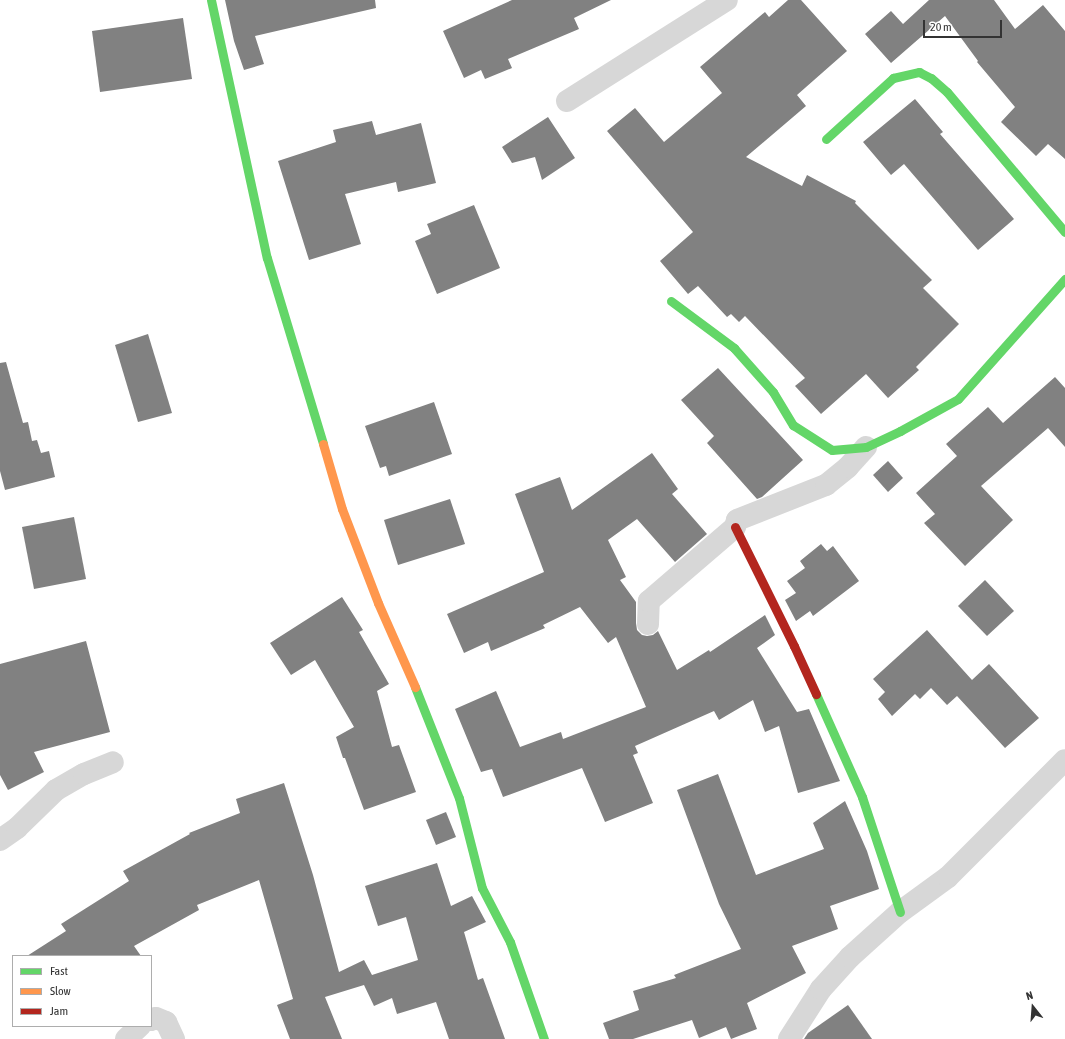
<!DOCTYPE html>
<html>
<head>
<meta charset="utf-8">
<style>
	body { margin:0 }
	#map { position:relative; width:1065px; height:1039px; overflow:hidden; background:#fff; font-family:"Asap Condensed",sans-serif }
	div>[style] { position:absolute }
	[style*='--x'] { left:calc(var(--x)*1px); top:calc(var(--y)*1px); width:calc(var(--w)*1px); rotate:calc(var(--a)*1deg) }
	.building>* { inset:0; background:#818181 }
	.street>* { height:22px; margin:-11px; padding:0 11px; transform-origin:11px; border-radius:11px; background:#d7d7d7 }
	.fast>* { height:9px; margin:-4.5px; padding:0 4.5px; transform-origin:4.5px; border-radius:4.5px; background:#63d668 }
	.slow>* { height:9px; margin:-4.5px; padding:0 4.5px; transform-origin:4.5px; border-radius:4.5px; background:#ff974d }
	.jam>* { height:9px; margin:-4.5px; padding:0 4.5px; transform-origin:4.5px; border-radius:4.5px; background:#b3261e }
	span { translate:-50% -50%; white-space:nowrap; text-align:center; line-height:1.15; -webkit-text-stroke:4px #fff; paint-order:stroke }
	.legend { position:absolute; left:12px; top:955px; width:140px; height:72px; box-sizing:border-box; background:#fff; border:1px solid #adadad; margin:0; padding:5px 7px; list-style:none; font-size:12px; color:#333 }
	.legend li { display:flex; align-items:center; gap:8px; height:20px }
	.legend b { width:20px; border:1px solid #adadad }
	.north { position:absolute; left:1013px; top:987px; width:40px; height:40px; -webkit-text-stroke:3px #fff; paint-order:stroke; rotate:343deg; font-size:11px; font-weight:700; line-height:16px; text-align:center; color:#333 }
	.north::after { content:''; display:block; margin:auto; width:14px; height:18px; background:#333; clip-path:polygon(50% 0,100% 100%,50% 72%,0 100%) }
	.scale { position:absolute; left:923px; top:20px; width:79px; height:18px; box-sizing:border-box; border:2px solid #333; border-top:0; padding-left:5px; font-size:12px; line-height:14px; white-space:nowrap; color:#333; -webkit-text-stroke:3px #fff; paint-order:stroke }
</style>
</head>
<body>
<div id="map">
	<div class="building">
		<div style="clip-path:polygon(225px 0,375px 0,376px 8px,255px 36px,264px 64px,244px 70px,234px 41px)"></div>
		<div style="clip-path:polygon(512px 0,611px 0,574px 18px,579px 29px,508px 59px,512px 68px,485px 79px,481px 70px,464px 78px,443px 31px)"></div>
		<div style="clip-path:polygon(788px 0,801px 0,847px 51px,797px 95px,806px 106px,746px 157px,802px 186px,807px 175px,856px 201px,855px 203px,932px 280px,923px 288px,959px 324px,916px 367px,919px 370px,888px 398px,866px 374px,821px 414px,795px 386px,805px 378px,745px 316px,739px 322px,731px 314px,727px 317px,698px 286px,688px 294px,660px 261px,693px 232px,607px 131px,635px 108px,664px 142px,722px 93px,700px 67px,765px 12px,769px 17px)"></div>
		<div style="clip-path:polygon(929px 0,994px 0,1015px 29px,1043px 5px,1065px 31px,1065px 159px,1048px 144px,1036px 156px,1001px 122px,1015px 107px,977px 62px,978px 61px,945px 16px,891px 63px,865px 34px,891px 11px,903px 24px)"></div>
		<div style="clip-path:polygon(183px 18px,192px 79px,100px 92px,92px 31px)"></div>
		<div style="clip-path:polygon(915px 99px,943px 132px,940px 134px,1014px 219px,978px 250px,904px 164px,891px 175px,863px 142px)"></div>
		<div style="clip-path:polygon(548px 117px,575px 158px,542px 180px,535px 157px,512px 163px,502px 147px)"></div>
		<div style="clip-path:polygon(372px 121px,376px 135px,421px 123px,436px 183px,398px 192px,396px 182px,345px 194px,361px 244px,309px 260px,278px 161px,336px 142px,333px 130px)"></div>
		<div style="clip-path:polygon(474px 205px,500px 268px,437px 294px,415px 241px,431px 234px,427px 224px)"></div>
		<div style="clip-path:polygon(148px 334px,172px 413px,138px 422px,115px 345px)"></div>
		<div style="clip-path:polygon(6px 362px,23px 423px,28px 422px,32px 441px,37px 440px,41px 453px,49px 451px,55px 477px,5px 490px,0 471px,0 363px)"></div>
		<div style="clip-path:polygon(718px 368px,803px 460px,762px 497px,757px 499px,707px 443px,714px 436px,681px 400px)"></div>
		<div style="clip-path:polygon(1055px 377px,1065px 388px,1065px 447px,1048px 428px,981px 486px,1013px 520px,965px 566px,924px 523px,935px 514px,916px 493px,957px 456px,946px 444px,988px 407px,1003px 423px)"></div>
		<div style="clip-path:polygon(434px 402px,452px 454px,389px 476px,386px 466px,380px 468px,365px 426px)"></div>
		<div style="clip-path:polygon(652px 453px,678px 489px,672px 494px,707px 534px,675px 562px,637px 519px,608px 540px,626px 577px,620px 580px,636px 602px,636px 623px,637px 630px,642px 635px,647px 636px,653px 635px,658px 631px,677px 670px,709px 650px,710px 652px,765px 615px,775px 635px,757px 648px,797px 712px,809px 709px,840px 781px,798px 793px,779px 726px,765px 732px,753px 700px,719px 720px,714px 711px,635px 746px,638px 753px,633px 755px,653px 803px,605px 822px,582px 768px,503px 797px,492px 769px,481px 772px,455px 709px,496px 691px,520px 747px,561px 732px,563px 739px,646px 707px,616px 637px,608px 643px,580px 607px,543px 625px,545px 628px,491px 651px,488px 642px,464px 653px,447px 614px,544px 572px,515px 494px,560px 477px,572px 510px)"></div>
		<div style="clip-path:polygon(888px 461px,903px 478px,888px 492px,873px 475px)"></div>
		<div style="clip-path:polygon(450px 499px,465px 544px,398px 565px,384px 520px)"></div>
		<div style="clip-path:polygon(74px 517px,86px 579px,34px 589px,22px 527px)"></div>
		<div style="clip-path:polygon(821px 544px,827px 551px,833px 546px,859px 581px,813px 616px,810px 611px,796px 621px,785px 600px,796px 593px,787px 581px,805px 568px,800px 561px)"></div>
		<div style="clip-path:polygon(985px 580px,1014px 611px,987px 636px,958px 606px)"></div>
		<div style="clip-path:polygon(342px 597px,363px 630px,359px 632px,389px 684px,377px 691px,392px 747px,399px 745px,416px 792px,364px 810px,345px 758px,343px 758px,336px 737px,354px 727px,315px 660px,291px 675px,270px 643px)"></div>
		<div style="clip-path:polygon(927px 630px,972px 680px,989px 664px,1039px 718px,1005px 748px,957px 696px,947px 705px,931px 688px,920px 699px,915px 694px,892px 716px,878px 699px,885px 692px,873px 679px)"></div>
		<div style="clip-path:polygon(86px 641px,110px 732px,34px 752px,44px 772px,8px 790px,0 775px,0 664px)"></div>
		<div style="clip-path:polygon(718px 774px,756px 875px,824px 849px,813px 823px,845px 801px,867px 851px,879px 889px,830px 906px,838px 929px,792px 946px,806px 973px,747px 1003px,757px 1029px,731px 1039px,726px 1027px,699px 1038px,692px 1020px,633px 1039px,609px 1039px,603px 1023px,639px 1010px,633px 991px,676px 978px,674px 975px,741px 949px,719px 904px,677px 790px)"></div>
		<div style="clip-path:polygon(284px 783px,313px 875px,339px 972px,364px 960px,372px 975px,418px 960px,406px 917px,378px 926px,365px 886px,437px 863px,451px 906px,472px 896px,486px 922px,464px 932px,478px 980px,483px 978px,505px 1039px,449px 1039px,436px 1002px,397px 1014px,392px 998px,374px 1006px,364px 985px,325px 997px,342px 1039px,290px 1039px,277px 1005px,293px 999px,259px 880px,197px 905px,199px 910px,134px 946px,141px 956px,27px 956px,66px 931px,61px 924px,129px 881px,123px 871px,190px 834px,189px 833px,240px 813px,236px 799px)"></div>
		<div style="clip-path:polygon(446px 812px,456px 837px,436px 845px,426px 820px)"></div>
		<div style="clip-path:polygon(848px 1005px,872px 1039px,804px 1039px,808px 1033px)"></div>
	</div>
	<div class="street">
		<div style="--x:567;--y:101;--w:189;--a:-32.3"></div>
		<div style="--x:648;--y:624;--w:23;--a:-88"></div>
		<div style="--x:649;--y:601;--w:113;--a:-40.7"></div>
		<div style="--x:735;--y:527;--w:7;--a:-74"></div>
		<div style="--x:737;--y:520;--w:96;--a:-21.5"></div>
		<div style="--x:826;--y:485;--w:28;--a:-39"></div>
		<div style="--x:848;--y:467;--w:27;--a:-48"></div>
		<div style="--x:0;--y:840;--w:21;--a:-35"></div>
		<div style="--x:17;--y:828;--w:54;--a:-44.3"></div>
		<div style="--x:56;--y:790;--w:32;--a:-30"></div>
		<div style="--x:84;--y:774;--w:31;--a:-22"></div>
		<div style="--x:151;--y:1020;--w:5;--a:-22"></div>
		<div style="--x:156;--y:1018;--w:11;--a:22"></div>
		<div style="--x:166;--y:1022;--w:19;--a:65"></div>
		<div style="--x:126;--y:1039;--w:19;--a:-43"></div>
		<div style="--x:789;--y:1039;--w:59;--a:-57.4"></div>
		<div style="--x:821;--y:989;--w:43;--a:-47.8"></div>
		<div style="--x:850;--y:957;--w:67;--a:-42"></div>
		<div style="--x:900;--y:912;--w:59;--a:-36.1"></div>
		<div style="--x:948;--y:877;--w:165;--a:-45"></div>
	</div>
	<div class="fast">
		<div style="--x:211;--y:0;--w:264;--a:77.8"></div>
		<div style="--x:267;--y:258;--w:194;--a:73.2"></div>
		<div style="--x:826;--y:139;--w:91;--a:-42.3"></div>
		<div style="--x:893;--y:78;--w:27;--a:-13"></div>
		<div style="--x:919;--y:72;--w:13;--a:27"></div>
		<div style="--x:931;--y:78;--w:21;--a:41"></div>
		<div style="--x:947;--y:92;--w:183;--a:49.9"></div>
		<div style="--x:671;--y:301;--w:79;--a:36.7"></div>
		<div style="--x:734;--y:348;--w:59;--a:48.4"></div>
		<div style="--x:773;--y:392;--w:39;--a:59"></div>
		<div style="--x:793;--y:425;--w:46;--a:32.7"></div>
		<div style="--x:832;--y:450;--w:34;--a:-5"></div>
		<div style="--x:866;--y:447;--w:38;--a:-25"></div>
		<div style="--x:900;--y:431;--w:66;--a:-28.9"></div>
		<div style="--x:958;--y:399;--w:161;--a:-48.3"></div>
		<div style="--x:415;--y:687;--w:119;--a:68.4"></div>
		<div style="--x:459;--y:798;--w:93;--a:75.7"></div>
		<div style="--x:482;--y:888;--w:61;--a:62.6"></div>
		<div style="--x:510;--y:942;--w:103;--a:70.7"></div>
		<div style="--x:816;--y:694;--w:113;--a:65.9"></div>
		<div style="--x:862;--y:797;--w:121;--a:71.7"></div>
	</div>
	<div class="slow">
		<div style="--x:323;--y:444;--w:68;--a:73.7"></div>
		<div style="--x:342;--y:509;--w:101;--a:69"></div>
		<div style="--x:378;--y:603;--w:92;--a:66.2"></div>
	</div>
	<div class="jam">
		<div style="--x:735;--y:527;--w:133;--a:63.6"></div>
		<div style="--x:794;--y:646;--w:53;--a:65.4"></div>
	</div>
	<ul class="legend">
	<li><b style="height:5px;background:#63d668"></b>Fast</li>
	<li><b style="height:5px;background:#ff974d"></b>Slow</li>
	<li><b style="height:5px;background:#b3261e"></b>Jam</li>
	</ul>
	<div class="north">N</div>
	<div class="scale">20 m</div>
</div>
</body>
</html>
